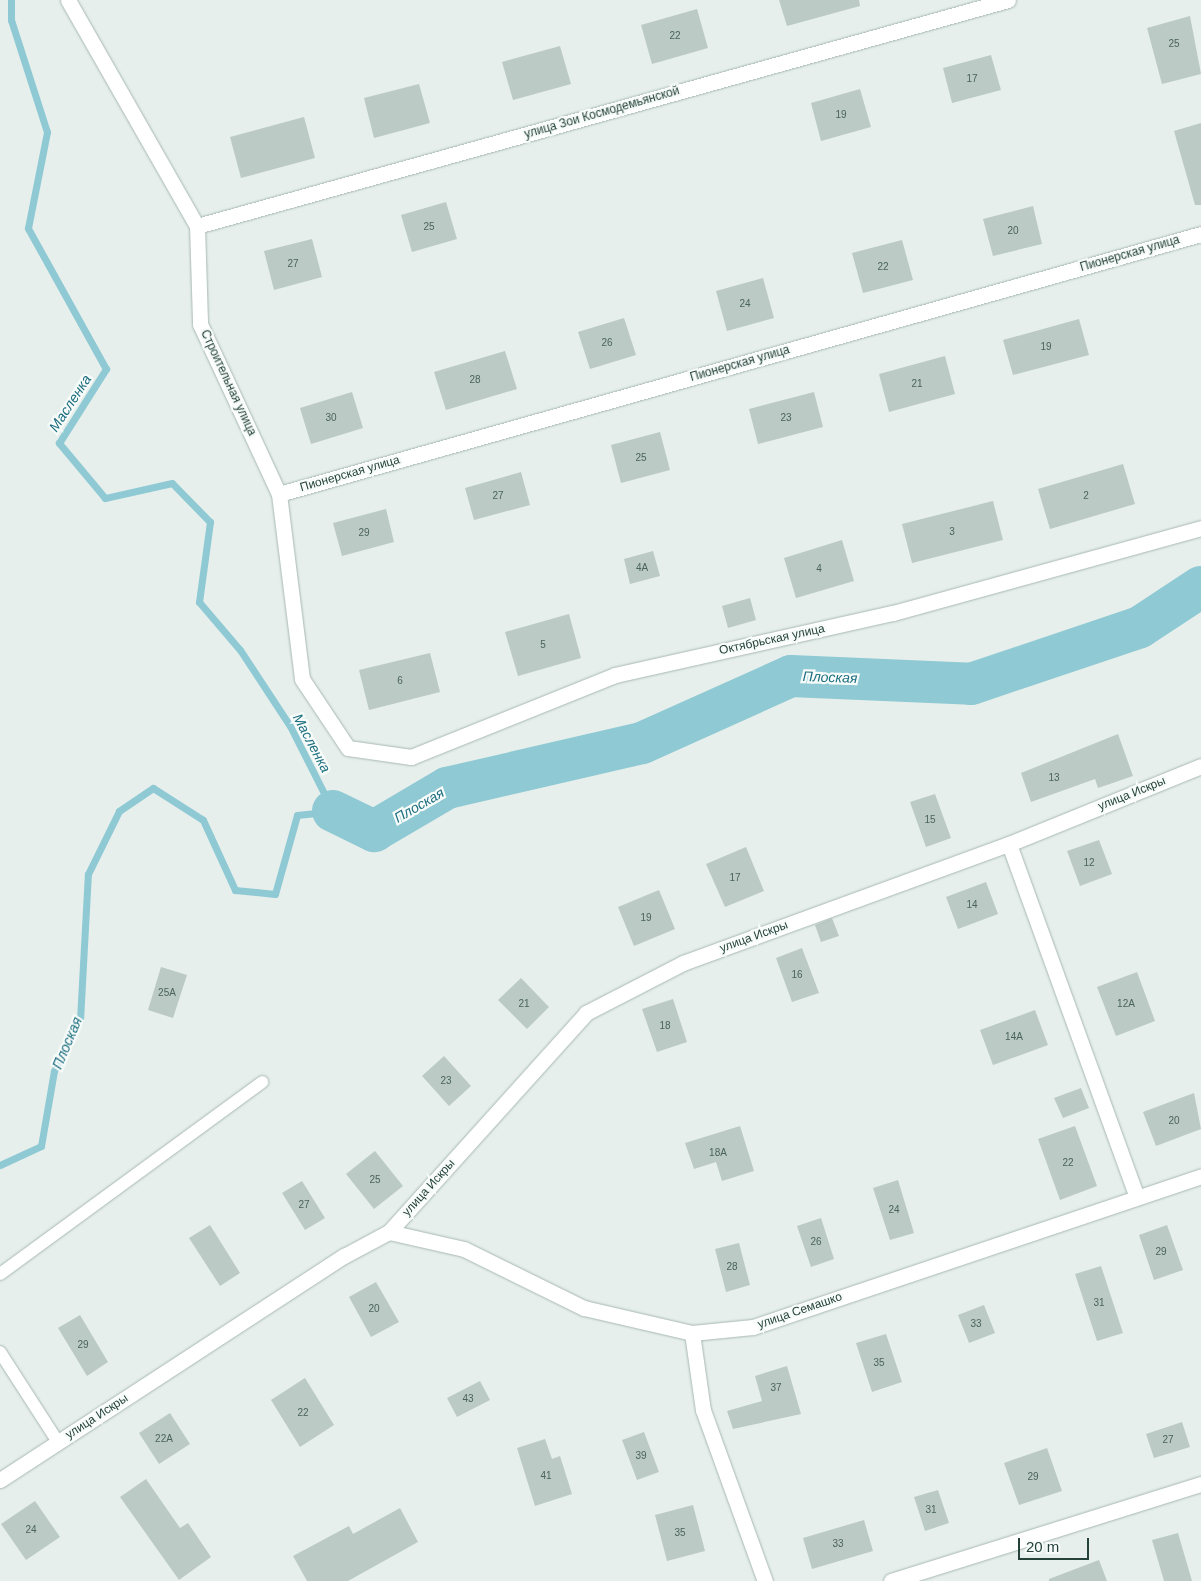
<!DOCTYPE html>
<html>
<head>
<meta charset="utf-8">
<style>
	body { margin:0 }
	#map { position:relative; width:1201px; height:1581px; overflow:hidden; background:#e6efeb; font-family:Arial,sans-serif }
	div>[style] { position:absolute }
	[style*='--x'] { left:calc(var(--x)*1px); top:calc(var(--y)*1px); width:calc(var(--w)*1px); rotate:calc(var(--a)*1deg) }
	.stream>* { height:7px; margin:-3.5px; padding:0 3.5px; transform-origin:3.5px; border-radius:3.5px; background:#8ec9d4 }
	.river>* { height:42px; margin:-21px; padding:0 21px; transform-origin:21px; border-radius:21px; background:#8ec9d4 }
	.building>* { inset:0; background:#bbcac4 }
	.roads { filter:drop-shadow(0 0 1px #a8b8b2) drop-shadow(0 0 1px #a8b8b2) }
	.lane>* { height:12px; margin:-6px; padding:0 6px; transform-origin:6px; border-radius:6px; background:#fff }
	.street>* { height:15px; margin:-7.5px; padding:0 7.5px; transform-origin:7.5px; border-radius:7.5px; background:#fff }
	.secondary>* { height:15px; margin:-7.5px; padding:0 7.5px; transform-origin:7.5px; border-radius:7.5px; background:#fff }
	span { translate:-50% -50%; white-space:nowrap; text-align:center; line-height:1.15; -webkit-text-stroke:4.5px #f7fbf9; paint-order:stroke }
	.number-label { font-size:10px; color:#4a645c }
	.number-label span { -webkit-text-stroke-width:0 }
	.street-label { font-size:12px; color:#24423a }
	.water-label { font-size:14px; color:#1c6f80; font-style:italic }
	.scale { position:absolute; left:1018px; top:1538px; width:71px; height:22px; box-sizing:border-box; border:2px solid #24423a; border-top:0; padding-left:6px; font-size:15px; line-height:18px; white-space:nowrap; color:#24423a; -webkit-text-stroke:4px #f7fbf9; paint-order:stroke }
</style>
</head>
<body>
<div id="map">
	<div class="stream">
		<div style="--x:0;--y:1165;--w:45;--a:-24.9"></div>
		<div style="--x:41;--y:1146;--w:76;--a:-80.2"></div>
		<div style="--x:54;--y:1071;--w:57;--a:-63"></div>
		<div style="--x:80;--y:1020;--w:146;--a:-86.9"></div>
		<div style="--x:88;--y:874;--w:70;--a:-63.8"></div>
		<div style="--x:119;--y:811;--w:41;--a:-34.1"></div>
		<div style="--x:153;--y:788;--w:59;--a:32.6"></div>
		<div style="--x:203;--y:820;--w:77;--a:65.4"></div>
		<div style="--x:235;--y:890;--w:40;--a:5.7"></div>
		<div style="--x:275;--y:894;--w:82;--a:-74.4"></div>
		<div style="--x:297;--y:815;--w:36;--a:-6"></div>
		<div style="--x:333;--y:811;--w:95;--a:-116.8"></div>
		<div style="--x:290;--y:726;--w:91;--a:-123.3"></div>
		<div style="--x:240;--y:650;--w:63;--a:-130.5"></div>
		<div style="--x:199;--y:602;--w:81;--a:-82.2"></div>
		<div style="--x:210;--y:522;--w:54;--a:-134.3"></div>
		<div style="--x:172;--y:483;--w:69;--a:167.4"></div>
		<div style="--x:105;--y:498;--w:72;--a:-129.9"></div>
		<div style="--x:59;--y:443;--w:88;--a:-57.6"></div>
		<div style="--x:106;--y:369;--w:161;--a:-119"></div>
		<div style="--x:28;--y:228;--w:98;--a:-78.8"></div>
		<div style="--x:47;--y:132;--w:118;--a:-107.8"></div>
		<div style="--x:11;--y:20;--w:20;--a:-90"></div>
	</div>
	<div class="river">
		<div style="--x:333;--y:811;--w:46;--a:26"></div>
		<div style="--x:374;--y:831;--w:85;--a:-30.5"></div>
		<div style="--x:447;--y:788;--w:200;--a:-13"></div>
		<div style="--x:642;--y:743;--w:163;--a:-24.2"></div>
		<div style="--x:791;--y:676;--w:180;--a:2.5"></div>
		<div style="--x:971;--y:684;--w:178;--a:-18.6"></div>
		<div style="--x:1140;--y:627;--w:73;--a:-33.3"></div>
	</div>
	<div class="building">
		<div style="clip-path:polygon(779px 0,859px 0,860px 6px,787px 26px)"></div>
		<div style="clip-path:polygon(697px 9px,708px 48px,652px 64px,641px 25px)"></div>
		<div style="clip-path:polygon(1190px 16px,1201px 74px,1162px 84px,1147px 28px)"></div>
		<div style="clip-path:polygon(560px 46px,571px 84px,513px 100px,502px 62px)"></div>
		<div style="clip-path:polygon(991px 55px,1001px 90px,952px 103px,943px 68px)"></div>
		<div style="clip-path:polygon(419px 84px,430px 123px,374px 138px,364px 98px)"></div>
		<div style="clip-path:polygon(860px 89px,871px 127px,821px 141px,811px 103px)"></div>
		<div style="clip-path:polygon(304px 117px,315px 158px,241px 178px,230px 137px)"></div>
		<div style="clip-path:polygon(1201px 123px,1201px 205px,1195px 205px,1174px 131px)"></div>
		<div style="clip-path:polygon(446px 202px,457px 239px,412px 252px,401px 215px)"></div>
		<div style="clip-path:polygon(1033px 206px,1042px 244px,993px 256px,983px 219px)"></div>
		<div style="clip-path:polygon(312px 239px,322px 277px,274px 290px,264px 251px)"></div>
		<div style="clip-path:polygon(902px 240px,913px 280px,863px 293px,852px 253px)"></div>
		<div style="clip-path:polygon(763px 278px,774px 318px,727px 331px,716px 291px)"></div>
		<div style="clip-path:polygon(624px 318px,636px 355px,590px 369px,578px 332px)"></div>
		<div style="clip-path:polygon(1079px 319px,1089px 355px,1013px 375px,1003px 340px)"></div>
		<div style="clip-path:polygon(505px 351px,517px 389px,446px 410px,434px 372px)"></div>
		<div style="clip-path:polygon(945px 356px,955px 394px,889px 412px,879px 374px)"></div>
		<div style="clip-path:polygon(352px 392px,363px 428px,311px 444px,300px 408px)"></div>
		<div style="clip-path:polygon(814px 392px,823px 427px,758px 444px,749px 409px)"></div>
		<div style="clip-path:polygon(660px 432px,670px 470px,621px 483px,611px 445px)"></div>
		<div style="clip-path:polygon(1123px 464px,1135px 504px,1050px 529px,1038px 489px)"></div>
		<div style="clip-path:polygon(521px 472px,530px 505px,474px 520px,465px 488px)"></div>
		<div style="clip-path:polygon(993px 501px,1003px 540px,912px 563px,902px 524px)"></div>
		<div style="clip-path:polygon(386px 509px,394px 542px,342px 556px,333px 523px)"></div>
		<div style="clip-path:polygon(842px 540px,854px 581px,796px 598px,784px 558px)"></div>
		<div style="clip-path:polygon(653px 551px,660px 576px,630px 584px,624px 559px)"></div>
		<div style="clip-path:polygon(750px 598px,756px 620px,728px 628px,722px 606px)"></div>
		<div style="clip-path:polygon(569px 614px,581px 658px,518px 676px,505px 632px)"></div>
		<div style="clip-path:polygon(430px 653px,440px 692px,369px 710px,359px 670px)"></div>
		<div style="clip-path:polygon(1118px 734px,1133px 776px,1098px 788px,1095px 779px,1031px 802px,1021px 773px)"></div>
		<div style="clip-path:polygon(935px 794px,951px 838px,926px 847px,910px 802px)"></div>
		<div style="clip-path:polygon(1099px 840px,1112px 874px,1080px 886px,1067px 851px)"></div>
		<div style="clip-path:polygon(746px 847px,764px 891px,725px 907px,706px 864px)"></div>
		<div style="clip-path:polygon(986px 882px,998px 914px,958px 929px,946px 897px)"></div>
		<div style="clip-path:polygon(659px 890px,675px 929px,634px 946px,618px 907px)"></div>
		<div style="clip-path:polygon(832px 918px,839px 936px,821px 942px,815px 925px)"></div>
		<div style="clip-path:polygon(802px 948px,819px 993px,792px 1002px,776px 958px)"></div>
		<div style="clip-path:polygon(161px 967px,187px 975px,173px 1018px,148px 1010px)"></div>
		<div style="clip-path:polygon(1137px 972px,1155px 1021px,1116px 1036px,1097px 987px)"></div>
		<div style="clip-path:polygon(521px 978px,549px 1007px,527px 1029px,498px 1000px)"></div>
		<div style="clip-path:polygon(673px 999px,687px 1042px,657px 1052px,642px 1009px)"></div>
		<div style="clip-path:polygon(1035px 1010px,1048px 1045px,993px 1065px,980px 1030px)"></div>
		<div style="clip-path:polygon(444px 1056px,471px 1086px,449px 1106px,422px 1076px)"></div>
		<div style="clip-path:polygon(1081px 1088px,1089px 1108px,1063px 1118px,1054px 1098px)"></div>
		<div style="clip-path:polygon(1194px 1093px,1201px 1129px,1156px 1146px,1143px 1112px)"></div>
		<div style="clip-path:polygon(740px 1126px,754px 1171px,722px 1181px,716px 1162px,694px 1169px,685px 1143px)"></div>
		<div style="clip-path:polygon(1075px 1126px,1097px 1186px,1060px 1200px,1038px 1139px)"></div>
		<div style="clip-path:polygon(375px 1151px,403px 1186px,374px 1209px,346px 1174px)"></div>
		<div style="clip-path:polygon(898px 1180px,914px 1233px,890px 1240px,873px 1188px)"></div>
		<div style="clip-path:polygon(302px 1181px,325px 1218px,305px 1230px,282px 1193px)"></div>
		<div style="clip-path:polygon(821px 1218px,834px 1259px,811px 1267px,797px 1226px)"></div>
		<div style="clip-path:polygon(210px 1225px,240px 1273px,220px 1286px,189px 1238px)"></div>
		<div style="clip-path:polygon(1167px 1225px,1183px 1270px,1154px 1280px,1139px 1235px)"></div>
		<div style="clip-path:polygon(739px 1243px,750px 1285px,726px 1292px,715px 1249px)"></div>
		<div style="clip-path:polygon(1101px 1266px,1123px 1333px,1097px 1341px,1075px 1274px)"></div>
		<div style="clip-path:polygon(376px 1282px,399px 1322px,371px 1337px,349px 1297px)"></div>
		<div style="clip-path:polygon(984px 1305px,995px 1333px,969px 1343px,958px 1315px)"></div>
		<div style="clip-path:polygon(80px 1315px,108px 1362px,87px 1376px,58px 1328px)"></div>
		<div style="clip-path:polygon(886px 1334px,902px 1382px,872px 1392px,856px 1343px)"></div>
		<div style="clip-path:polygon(787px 1366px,801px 1414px,733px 1429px,727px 1411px,762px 1401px,755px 1376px)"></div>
		<div style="clip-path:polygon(305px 1378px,334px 1425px,300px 1447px,271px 1400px)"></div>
		<div style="clip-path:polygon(480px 1381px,490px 1400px,457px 1417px,447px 1398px)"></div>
		<div style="clip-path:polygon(170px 1413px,190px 1444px,159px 1464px,139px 1433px)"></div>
		<div style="clip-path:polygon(1182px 1422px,1190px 1447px,1154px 1458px,1146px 1434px)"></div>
		<div style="clip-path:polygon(644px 1432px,659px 1472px,637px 1480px,622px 1440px)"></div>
		<div style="clip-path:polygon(545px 1439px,552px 1459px,560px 1456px,572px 1494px,535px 1506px,517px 1448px)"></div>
		<div style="clip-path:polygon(1047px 1448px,1062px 1491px,1019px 1505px,1004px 1463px)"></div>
		<div style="clip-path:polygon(146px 1479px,180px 1528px,188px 1523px,211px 1557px,179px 1580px,120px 1497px)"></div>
		<div style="clip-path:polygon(938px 1490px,949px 1523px,925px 1531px,914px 1497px)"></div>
		<div style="clip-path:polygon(35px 1501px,60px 1537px,26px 1560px,1px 1524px)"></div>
		<div style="clip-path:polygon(693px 1505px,705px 1551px,667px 1561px,655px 1515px)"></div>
		<div style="clip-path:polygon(400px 1508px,418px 1542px,348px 1581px,307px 1581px,293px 1556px,349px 1526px,353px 1534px)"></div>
		<div style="clip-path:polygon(864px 1520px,873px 1551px,812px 1569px,803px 1538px)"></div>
		<div style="clip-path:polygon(1178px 1533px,1192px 1581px,1164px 1581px,1152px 1540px)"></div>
		<div style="clip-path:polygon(1099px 1560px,1107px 1581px,1049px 1581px,1049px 1579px)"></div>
	</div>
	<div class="roads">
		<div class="lane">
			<div style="--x:0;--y:1274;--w:325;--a:-36.2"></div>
			<div style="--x:0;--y:1352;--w:107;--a:57.2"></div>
		</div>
		<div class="street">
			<div style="--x:68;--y:0;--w:260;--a:60.3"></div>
			<div style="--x:197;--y:226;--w:98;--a:88.2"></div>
			<div style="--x:200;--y:324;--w:187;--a:65.1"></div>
			<div style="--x:279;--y:494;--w:186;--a:82.9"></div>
			<div style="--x:302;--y:679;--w:83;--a:56.3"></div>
			<div style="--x:348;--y:748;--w:64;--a:8.1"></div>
			<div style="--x:411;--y:757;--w:220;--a:-21.9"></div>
			<div style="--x:615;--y:675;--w:285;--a:-12.6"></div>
			<div style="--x:893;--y:613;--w:320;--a:-15.4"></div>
			<div style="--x:197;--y:226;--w:842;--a:-15.57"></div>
			<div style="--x:279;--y:494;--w:958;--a:-15.75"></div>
			<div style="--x:1009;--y:844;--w:375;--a:70.1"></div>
			<div style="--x:389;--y:1232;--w:295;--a:-48"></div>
			<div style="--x:586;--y:1013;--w:109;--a:-27.3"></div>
			<div style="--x:683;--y:963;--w:347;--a:-20.1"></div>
			<div style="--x:1009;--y:844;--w:207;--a:-22.1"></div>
			<div style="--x:692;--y:1333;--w:78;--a:81.9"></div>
			<div style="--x:703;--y:1410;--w:182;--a:70.1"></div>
			<div style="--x:891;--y:1581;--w:325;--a:-17.4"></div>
		</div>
		<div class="secondary">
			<div style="--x:0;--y:1480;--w:411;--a:-33.1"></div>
			<div style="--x:344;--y:1256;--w:51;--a:-28.1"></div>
			<div style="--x:389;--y:1232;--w:77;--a:12.8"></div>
			<div style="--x:464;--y:1249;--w:134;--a:26.2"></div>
			<div style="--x:584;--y:1308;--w:111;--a:13"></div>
			<div style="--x:692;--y:1333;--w:61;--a:-5.6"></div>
			<div style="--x:753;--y:1327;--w:473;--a:-18.6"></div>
		</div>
	</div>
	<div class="number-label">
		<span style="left:675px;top:36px">22</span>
		<span style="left:1174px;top:44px">25</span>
		<span style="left:972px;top:79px">17</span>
		<span style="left:841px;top:115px">19</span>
		<span style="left:429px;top:227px">25</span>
		<span style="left:1013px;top:231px">20</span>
		<span style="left:293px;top:264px">27</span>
		<span style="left:883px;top:267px">22</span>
		<span style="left:745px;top:304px">24</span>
		<span style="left:607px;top:343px">26</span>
		<span style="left:1046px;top:347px">19</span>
		<span style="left:475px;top:380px">28</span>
		<span style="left:917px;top:384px">21</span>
		<span style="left:331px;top:418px">30</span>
		<span style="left:786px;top:418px">23</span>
		<span style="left:641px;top:458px">25</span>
		<span style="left:498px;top:496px">27</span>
		<span style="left:1086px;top:496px">2</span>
		<span style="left:952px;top:532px">3</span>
		<span style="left:364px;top:533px">29</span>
		<span style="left:642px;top:568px">4А</span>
		<span style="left:819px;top:569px">4</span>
		<span style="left:543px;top:645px">5</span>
		<span style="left:400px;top:681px">6</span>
		<span style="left:1054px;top:778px">13</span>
		<span style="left:930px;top:820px">15</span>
		<span style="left:1089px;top:863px">12</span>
		<span style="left:735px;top:878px">17</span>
		<span style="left:972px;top:905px">14</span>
		<span style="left:646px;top:918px">19</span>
		<span style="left:797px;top:975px">16</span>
		<span style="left:167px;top:993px">25А</span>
		<span style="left:524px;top:1004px">21</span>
		<span style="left:1126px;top:1004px">12А</span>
		<span style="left:665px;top:1026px">18</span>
		<span style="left:1014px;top:1037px">14А</span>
		<span style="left:446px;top:1081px">23</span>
		<span style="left:1174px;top:1121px">20</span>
		<span style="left:718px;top:1153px">18А</span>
		<span style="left:1068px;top:1163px">22</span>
		<span style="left:375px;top:1180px">25</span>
		<span style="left:304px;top:1205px">27</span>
		<span style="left:894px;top:1210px">24</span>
		<span style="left:816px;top:1242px">26</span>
		<span style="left:1161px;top:1252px">29</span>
		<span style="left:732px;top:1267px">28</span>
		<span style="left:1099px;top:1303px">31</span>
		<span style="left:374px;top:1309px">20</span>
		<span style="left:976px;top:1324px">33</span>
		<span style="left:83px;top:1345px">29</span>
		<span style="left:879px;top:1363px">35</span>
		<span style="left:776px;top:1388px">37</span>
		<span style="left:468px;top:1399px">43</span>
		<span style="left:303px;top:1413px">22</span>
		<span style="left:164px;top:1439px">22А</span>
		<span style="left:1168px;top:1440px">27</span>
		<span style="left:641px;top:1456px">39</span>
		<span style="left:546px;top:1476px">41</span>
		<span style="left:1033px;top:1477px">29</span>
		<span style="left:931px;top:1510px">31</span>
		<span style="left:31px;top:1530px">24</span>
		<span style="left:680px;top:1533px">35</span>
		<span style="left:838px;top:1544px">33</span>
	</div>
	<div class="street-label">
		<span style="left:602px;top:113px;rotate:-16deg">улица Зои Космодемьянской</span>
		<span style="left:1130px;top:254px;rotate:-16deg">Пионерская улица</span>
		<span style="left:740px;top:364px;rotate:-16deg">Пионерская улица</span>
		<span style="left:228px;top:383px;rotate:65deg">Строительная улица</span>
		<span style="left:350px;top:474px;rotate:-16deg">Пионерская улица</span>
		<span style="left:772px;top:640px;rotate:-12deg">Октябрьская улица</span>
		<span style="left:1132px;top:794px;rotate:-22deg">улица Искры</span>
		<span style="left:754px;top:937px;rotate:-20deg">улица Искры</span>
		<span style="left:429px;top:1188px;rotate:-48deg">улица Искры</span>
		<span style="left:800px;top:1311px;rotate:-19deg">улица Семашко</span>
		<span style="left:97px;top:1417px;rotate:-33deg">улица Искры</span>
	</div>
	<div class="water-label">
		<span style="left:70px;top:403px;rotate:-57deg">Масленка</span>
		<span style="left:830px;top:677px;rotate:2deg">Плоская</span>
		<span style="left:312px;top:743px;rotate:62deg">Масленка</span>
		<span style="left:419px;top:805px;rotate:-30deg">Плоская</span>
		<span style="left:67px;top:1043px;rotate:-67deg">Плоская</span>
	</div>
	<div class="scale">20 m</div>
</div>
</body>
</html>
